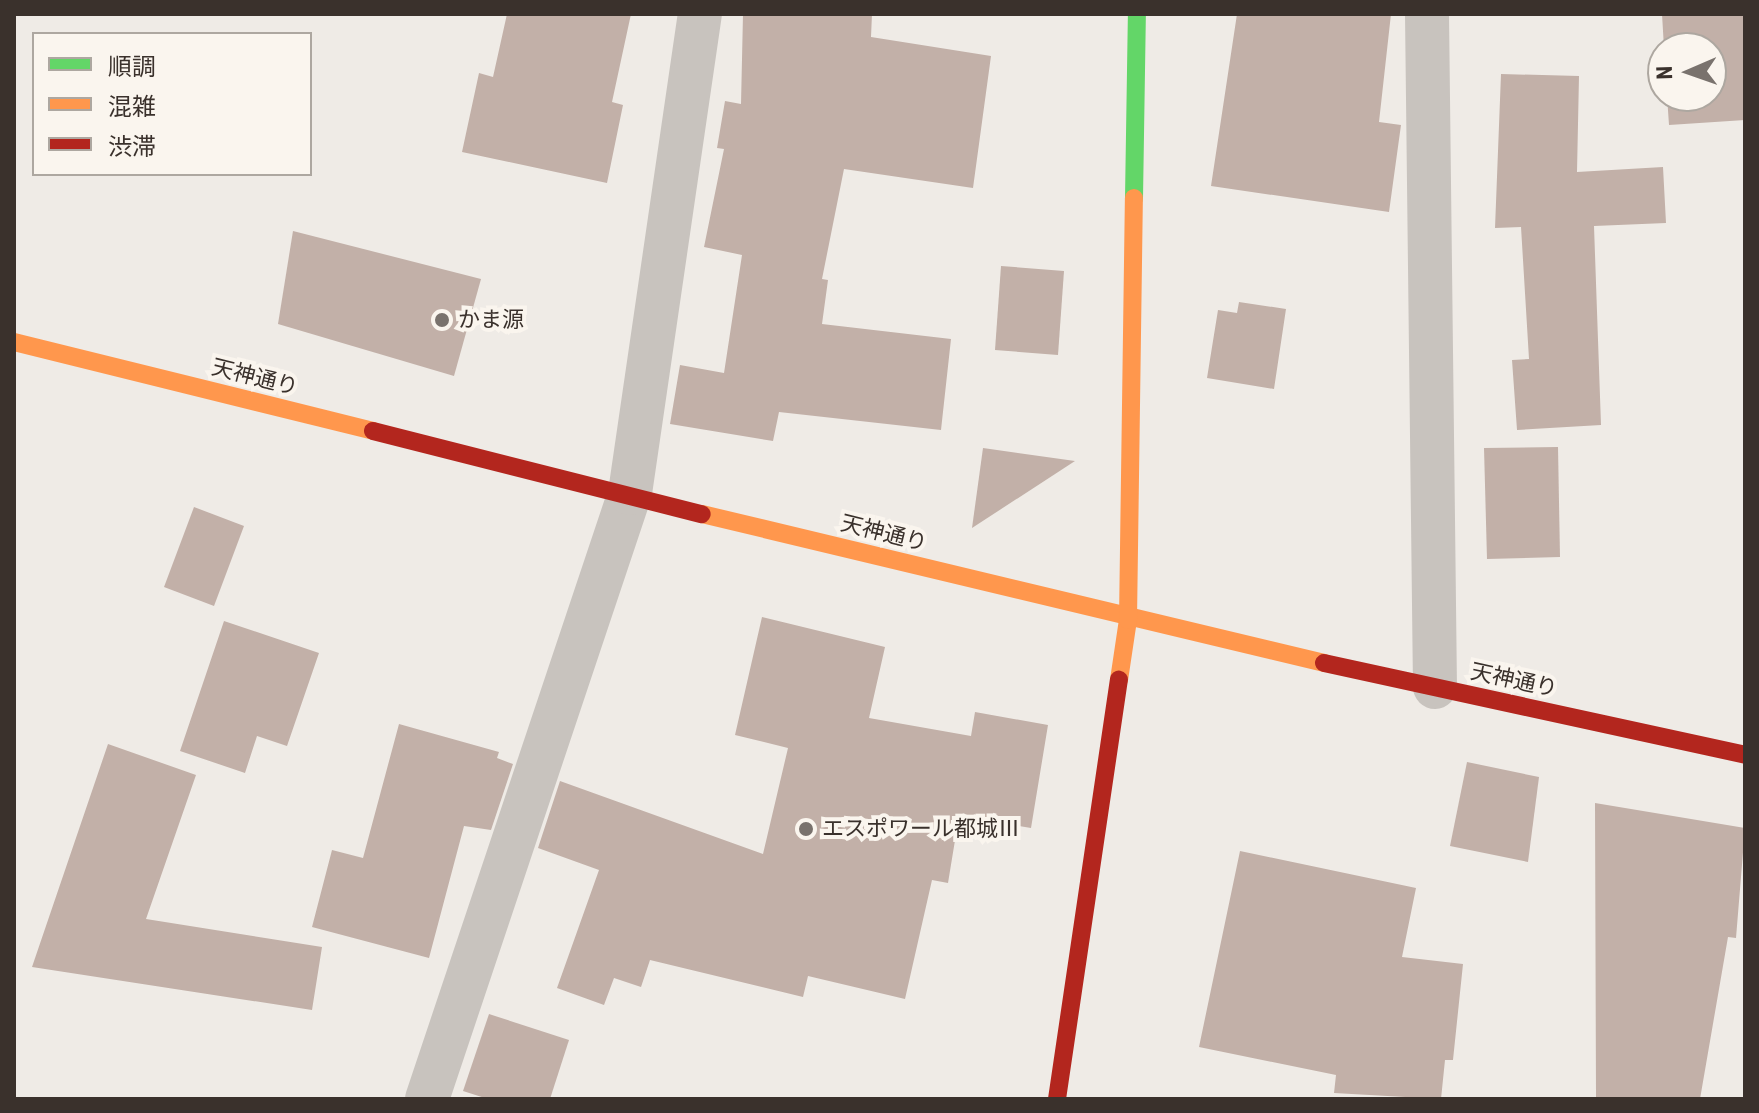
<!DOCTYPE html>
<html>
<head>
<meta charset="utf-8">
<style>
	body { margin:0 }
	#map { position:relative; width:1759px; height:1113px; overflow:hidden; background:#efebe6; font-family:"Roboto Condensed","Noto Sans JP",sans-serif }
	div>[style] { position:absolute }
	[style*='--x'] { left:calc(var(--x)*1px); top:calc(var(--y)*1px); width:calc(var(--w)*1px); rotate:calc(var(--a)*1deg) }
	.building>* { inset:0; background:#c2b0a8 }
	.street>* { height:44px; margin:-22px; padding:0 22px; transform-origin:22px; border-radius:22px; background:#c8c3be }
	.fast>* { height:18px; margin:-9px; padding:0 9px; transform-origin:9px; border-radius:9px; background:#63d668 }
	.slow>* { height:18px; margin:-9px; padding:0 9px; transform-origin:9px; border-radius:9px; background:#ff974d }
	.jam>* { height:18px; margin:-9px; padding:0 9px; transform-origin:9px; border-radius:9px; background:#b3261e }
	.dots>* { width:22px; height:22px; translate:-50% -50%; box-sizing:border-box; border:4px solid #faf5ee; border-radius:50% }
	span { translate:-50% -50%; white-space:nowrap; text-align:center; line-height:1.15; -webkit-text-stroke:8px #faf5ee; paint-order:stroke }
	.poi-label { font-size:22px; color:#3a312c }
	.left { translate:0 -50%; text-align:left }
	.street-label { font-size:22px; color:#3a312c }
	.frame { position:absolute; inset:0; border:16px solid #3a312c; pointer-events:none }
	.legend { position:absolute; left:32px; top:32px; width:280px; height:144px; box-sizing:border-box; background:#faf5ee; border:2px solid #ada7a0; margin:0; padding:10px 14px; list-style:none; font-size:24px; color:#3a312c }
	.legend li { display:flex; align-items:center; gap:16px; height:40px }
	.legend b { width:40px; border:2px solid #ada7a0 }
	.north { position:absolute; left:1647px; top:32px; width:80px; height:80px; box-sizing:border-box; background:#faf5ee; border:2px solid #ada7a0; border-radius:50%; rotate:268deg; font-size:22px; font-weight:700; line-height:32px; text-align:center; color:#3a312c }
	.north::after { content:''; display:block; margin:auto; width:28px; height:36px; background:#79726d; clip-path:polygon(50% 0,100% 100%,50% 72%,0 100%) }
</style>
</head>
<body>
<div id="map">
	<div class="building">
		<div style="clip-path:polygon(507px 14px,631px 14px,612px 102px,623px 105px,607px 183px,462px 152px,479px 73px,493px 77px)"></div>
		<div style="clip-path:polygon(743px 14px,872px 14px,871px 37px,991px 56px,973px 188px,844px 169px,822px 279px,828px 280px,822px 324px,951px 339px,941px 430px,779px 412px,773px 441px,670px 424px,680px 365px,724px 373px,742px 255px,704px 247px,724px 149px,717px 148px,725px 101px,741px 104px)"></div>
		<div style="clip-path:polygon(1237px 14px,1391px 14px,1379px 122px,1401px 125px,1389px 212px,1211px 186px)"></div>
		<div style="clip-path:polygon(1662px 14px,1743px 14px,1745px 120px,1669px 125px,1667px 96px,1711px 96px,1711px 48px,1664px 48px)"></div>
		<div style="clip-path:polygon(1501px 74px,1579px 76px,1577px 172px,1663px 167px,1666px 223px,1594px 226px,1601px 425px,1517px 430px,1512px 360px,1529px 359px,1521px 227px,1495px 228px)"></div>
		<div style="clip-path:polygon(293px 231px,481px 279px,454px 376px,278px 324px)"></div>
		<div style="clip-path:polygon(1001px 266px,1064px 271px,1058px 355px,995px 350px)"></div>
		<div style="clip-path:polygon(1239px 302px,1286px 309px,1274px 389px,1207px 378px,1218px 310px,1237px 313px)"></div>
		<div style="clip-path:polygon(1558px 447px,1560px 557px,1487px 559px,1484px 448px)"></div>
		<div style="clip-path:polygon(983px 448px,1075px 461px,972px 528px)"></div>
		<div style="clip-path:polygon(194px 507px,244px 526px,214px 606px,164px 587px)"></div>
		<div style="clip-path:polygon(762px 617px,885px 647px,869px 718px,971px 736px,975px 712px,1048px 725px,1031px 828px,959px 816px,948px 883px,932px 880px,905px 999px,808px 976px,803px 997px,650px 960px,641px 987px,614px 978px,604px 1005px,557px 988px,599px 870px,538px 848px,560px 781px,763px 854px,788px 748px,735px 735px)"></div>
		<div style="clip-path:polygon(224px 621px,319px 653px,287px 746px,257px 736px,245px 773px,180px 751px)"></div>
		<div style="clip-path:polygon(399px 724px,499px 752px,497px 758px,513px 764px,491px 830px,464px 826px,429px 958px,312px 927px,332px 850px,363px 858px)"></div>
		<div style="clip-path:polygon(108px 744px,196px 775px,146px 919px,322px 947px,312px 1010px,32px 967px)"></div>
		<div style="clip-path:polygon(1467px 762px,1539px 777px,1528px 862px,1450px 846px)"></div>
		<div style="clip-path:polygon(1595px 803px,1745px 828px,1736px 938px,1728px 937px,1700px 1099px,1596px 1099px)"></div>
		<div style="clip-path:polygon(1240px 851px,1416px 888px,1402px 957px,1463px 964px,1453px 1060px,1445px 1060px,1441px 1099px,1334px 1093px,1336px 1075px,1199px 1047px)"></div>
		<div style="clip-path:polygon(489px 1014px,569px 1040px,550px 1099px,488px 1099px,463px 1091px)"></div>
	</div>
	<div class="street">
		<div style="--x:1427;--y:14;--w:673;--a:89.32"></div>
		<div style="--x:427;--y:1099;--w:639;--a:-71.48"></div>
		<div style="--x:630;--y:493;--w:484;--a:-81.7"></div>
	</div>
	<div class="fast">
		<div style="--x:1134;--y:198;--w:184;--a:-89.1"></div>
	</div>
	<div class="slow">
		<div style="--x:14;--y:342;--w:370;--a:13.9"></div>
		<div style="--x:702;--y:514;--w:640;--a:13.47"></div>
		<div style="--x:1119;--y:680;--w:61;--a:-81.5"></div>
		<div style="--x:1128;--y:620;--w:422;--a:-89.2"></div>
	</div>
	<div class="jam">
		<div style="--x:373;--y:431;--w:339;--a:14.2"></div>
		<div style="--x:1324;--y:663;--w:431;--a:12.3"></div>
		<div style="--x:1057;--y:1099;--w:424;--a:-81.6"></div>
	</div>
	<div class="dots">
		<div style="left:442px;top:320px;background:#79726d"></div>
		<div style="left:806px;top:829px;background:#79726d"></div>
	</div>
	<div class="poi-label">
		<span class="left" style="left:458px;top:320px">かま源</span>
		<span class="left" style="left:822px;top:829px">エスポワール都城Ⅲ</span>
	</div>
	<div class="street-label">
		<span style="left:255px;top:377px;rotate:14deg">天神通り</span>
		<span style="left:884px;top:533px;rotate:14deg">天神通り</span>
		<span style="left:1514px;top:680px;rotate:12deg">天神通り</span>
	</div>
	<div class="frame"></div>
	<ul class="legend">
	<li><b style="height:10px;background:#63d668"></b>順調</li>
	<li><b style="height:10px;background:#ff974d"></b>混雑</li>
	<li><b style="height:10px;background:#b3261e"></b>渋滞</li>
	</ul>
	<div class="north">N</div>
</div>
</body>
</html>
